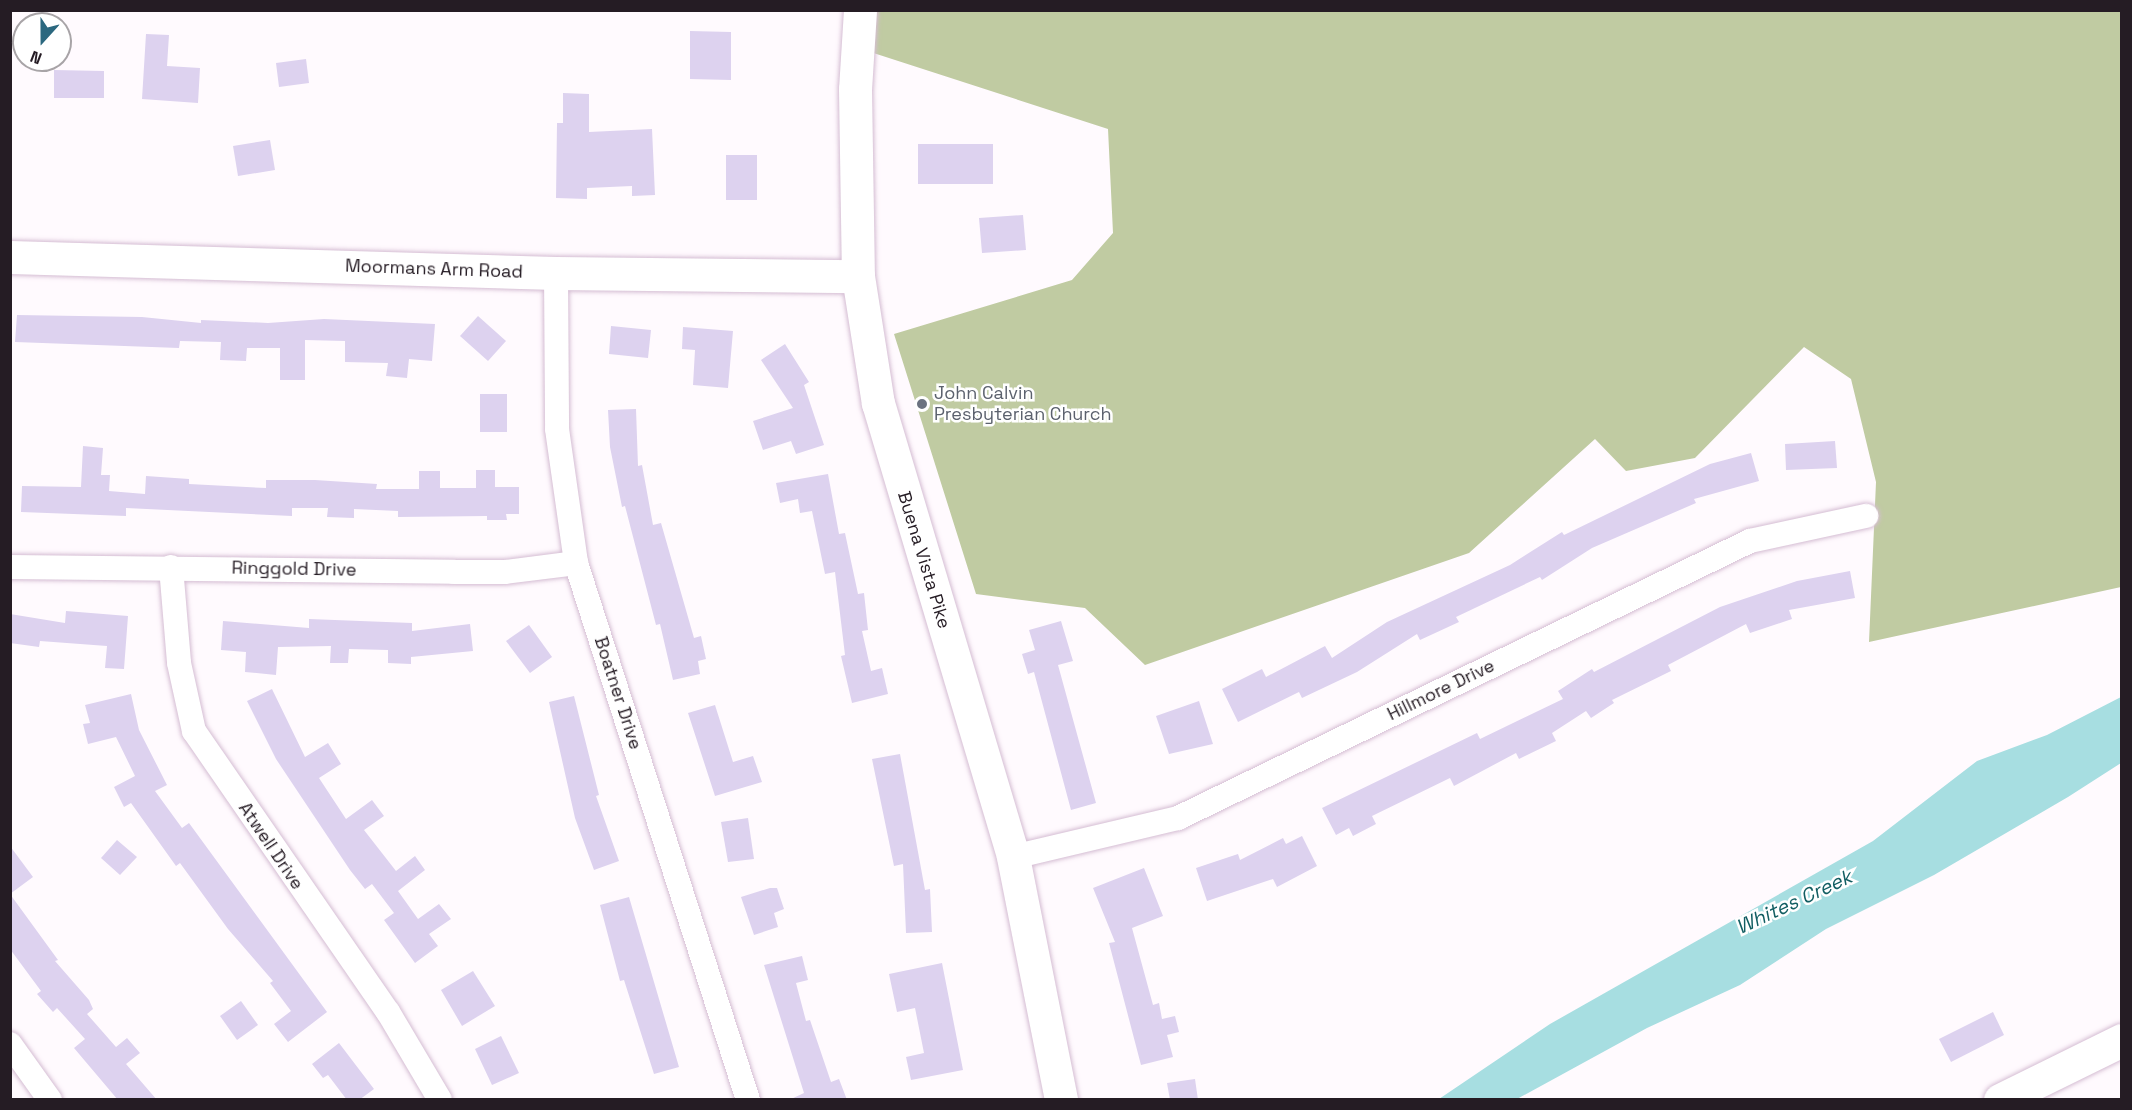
<!DOCTYPE html>
<html>
<head>
<meta charset="utf-8">
<style>
	body { margin:0 }
	#map { position:relative; width:2132px; height:1110px; overflow:hidden; background:#fffafe; font-family:"Space Grotesk",sans-serif }
	div>[style] { position:absolute }
	[style*='--x'] { left:calc(var(--x)*1px); top:calc(var(--y)*1px); width:calc(var(--w)*1px); rotate:calc(var(--a)*1deg) }
	.forest>* { inset:0; background:#c0cba2 }
	.water>* { inset:0; background:#a7dee1 }
	.building>* { inset:0; background:#ddd2ef }
	.roads { filter:drop-shadow(0 0 2px #d5bdd3) drop-shadow(0 0 2px #d5bdd3) }
	.street>* { height:24px; margin:-12px; padding:0 12px; transform-origin:12px; border-radius:12px; background:#fff }
	.secondary>* { height:33px; margin:-16.5px; padding:0 16.5px; transform-origin:16.5px; border-radius:16.5px; background:#fff }
	.dots>* { width:16px; height:16px; translate:-50% -50%; box-sizing:border-box; border:3px solid #fff; border-radius:50% }
	span { translate:-50% -50%; white-space:nowrap; text-align:center; line-height:1.15; -webkit-text-stroke:5px #fff; paint-order:stroke }
	.street-label { font-size:18px; color:#251c24 }
	.worship-label { font-size:18px; color:#5b616d }
	.left { translate:0 -50%; text-align:left }
	.water-label { font-size:20px; color:#125e62; font-style:italic }
	.frame { position:absolute; inset:0; border:12px solid #251c24; pointer-events:none }
	.north { position:absolute; left:12px; top:12px; width:60px; height:60px; box-sizing:border-box; background:#fff; border:2px solid #a8a4a7; border-radius:50%; rotate:201deg; font-size:16px; font-weight:700; line-height:24px; text-align:center; color:#251c24 }
	.north::after { content:''; display:block; margin:auto; width:21px; height:27px; background:#2b687f; clip-path:polygon(50% 0,100% 100%,50% 72%,0 100%) }
</style>
</head>
<body>
<div id="map">
	<div class="forest">
		<div style="clip-path:polygon(860px 10px,2121px 11px,2121px 587px,1869px 642px,1876px 482px,1851px 379px,1804px 347px,1695px 458px,1626px 471px,1595px 439px,1469px 553px,1145px 665px,1085px 608px,976px 594px,894px 334px,1072px 280px,1113px 233px,1108px 129px,858px 48px)"></div>
	</div>
	<div class="water">
		<div style="clip-path:polygon(2121px 697px,2121px 763px,2068px 797px,1934px 875px,1826px 929px,1740px 985px,1647px 1028px,1517px 1099px,1439px 1099px,1550px 1024px,1873px 841px,1977px 761px,2047px 735px)"></div>
	</div>
	<div class="building">
		<div style="clip-path:polygon(690px 31px,731px 32px,731px 80px,690px 79px)"></div>
		<div style="clip-path:polygon(146px 34px,169px 35px,167px 66px,200px 68px,198px 103px,142px 99px)"></div>
		<div style="clip-path:polygon(306px 59px,309px 83px,279px 87px,276px 63px)"></div>
		<div style="clip-path:polygon(54px 70px,104px 71px,104px 98px,54px 98px)"></div>
		<div style="clip-path:polygon(563px 93px,589px 94px,589px 132px,652px 129px,655px 195px,632px 196px,632px 186px,587px 188px,587px 199px,556px 198px,557px 123px,563px 123px)"></div>
		<div style="clip-path:polygon(270px 140px,275px 170px,238px 176px,233px 146px)"></div>
		<div style="clip-path:polygon(918px 144px,993px 144px,993px 184px,918px 184px)"></div>
		<div style="clip-path:polygon(726px 155px,757px 155px,757px 200px,726px 200px)"></div>
		<div style="clip-path:polygon(1023px 215px,1026px 250px,982px 253px,979px 218px)"></div>
		<div style="clip-path:polygon(17px 315px,142px 317px,201px 323px,201px 320px,268px 323px,324px 319px,435px 324px,432px 361px,409px 359px,407px 378px,386px 376px,388px 363px,345px 362px,345px 341px,305px 340px,305px 380px,280px 380px,280px 348px,247px 348px,246px 361px,220px 360px,221px 342px,180px 341px,179px 348px,15px 342px)"></div>
		<div style="clip-path:polygon(478px 316px,506px 341px,488px 361px,460px 336px)"></div>
		<div style="clip-path:polygon(611px 326px,651px 330px,648px 358px,609px 354px)"></div>
		<div style="clip-path:polygon(683px 327px,733px 331px,728px 388px,693px 385px,695px 350px,682px 349px)"></div>
		<div style="clip-path:polygon(785px 344px,809px 382px,804px 385px,824px 445px,796px 454px,791px 441px,763px 450px,753px 421px,793px 408px,761px 360px)"></div>
		<div style="clip-path:polygon(480px 394px,507px 394px,507px 432px,480px 432px)"></div>
		<div style="clip-path:polygon(636px 409px,638px 466px,642px 465px,653px 525px,661px 523px,694px 638px,701px 636px,706px 659px,698px 661px,700px 674px,673px 680px,660px 624px,656px 625px,625px 506px,622px 507px,610px 447px,608px 410px)"></div>
		<div style="clip-path:polygon(1835px 441px,1837px 468px,1786px 470px,1785px 444px)"></div>
		<div style="clip-path:polygon(83px 446px,103px 448px,101px 475px,110px 475px,109px 491px,145px 494px,146px 476px,189px 479px,189px 484px,266px 488px,266px 480px,315px 480px,377px 484px,376px 489px,419px 489px,419px 471px,440px 471px,440px 488px,476px 488px,476px 470px,495px 470px,495px 487px,519px 487px,519px 514px,506px 514px,507px 520px,487px 520px,487px 516px,398px 517px,398px 511px,354px 509px,354px 518px,327px 517px,328px 508px,292px 508px,292px 516px,126px 508px,126px 516px,21px 512px,22px 486px,81px 487px)"></div>
		<div style="clip-path:polygon(1751px 453px,1759px 481px,1694px 499px,1696px 503px,1592px 548px,1542px 580px,1540px 577px,1456px 617px,1459px 622px,1420px 640px,1417px 634px,1357px 672px,1302px 698px,1299px 692px,1238px 722px,1222px 689px,1262px 669px,1266px 677px,1325px 646px,1332px 658px,1387px 622px,1510px 565px,1562px 532px,1564px 535px,1710px 464px)"></div>
		<div style="clip-path:polygon(828px 474px,839px 534px,845px 533px,858px 594px,864px 593px,868px 630px,862px 631px,871px 671px,882px 668px,888px 694px,852px 703px,841px 656px,845px 655px,835px 572px,825px 574px,812px 511px,800px 513px,798px 499px,780px 503px,776px 483px)"></div>
		<div style="clip-path:polygon(1850px 571px,1855px 598px,1789px 610px,1792px 619px,1750px 633px,1746px 624px,1668px 665px,1671px 671px,1612px 700px,1614px 703px,1591px 718px,1586px 711px,1552px 733px,1556px 741px,1519px 759px,1516px 753px,1454px 786px,1450px 778px,1372px 816px,1376px 824px,1353px 836px,1349px 828px,1336px 835px,1322px 808px,1477px 733px,1480px 739px,1563px 699px,1558px 691px,1592px 669px,1594px 672px,1720px 607px,1797px 581px)"></div>
		<div style="clip-path:polygon(66px 611px,128px 616px,124px 669px,105px 668px,107px 646px,40px 641px,39px 647px,10px 643px,10px 614px,65px 623px)"></div>
		<div style="clip-path:polygon(309px 619px,412px 623px,412px 631px,470px 624px,473px 651px,411px 657px,411px 664px,388px 663px,388px 650px,349px 649px,348px 663px,330px 663px,331px 646px,278px 647px,276px 675px,245px 672px,246px 652px,221px 650px,223px 621px,309px 628px)"></div>
		<div style="clip-path:polygon(1061px 621px,1073px 661px,1058px 665px,1096px 803px,1071px 810px,1034px 672px,1028px 674px,1022px 654px,1035px 650px,1029px 630px)"></div>
		<div style="clip-path:polygon(529px 625px,552px 657px,530px 673px,506px 641px)"></div>
		<div style="clip-path:polygon(272px 689px,305px 757px,328px 743px,341px 764px,319px 778px,346px 819px,372px 800px,384px 816px,364px 830px,396px 871px,415px 856px,425px 870px,398px 891px,418px 919px,439px 904px,451px 919px,429px 934px,438px 946px,415px 963px,384px 920px,394px 913px,372px 884px,365px 889px,350px 870px,276px 759px,247px 701px)"></div>
		<div style="clip-path:polygon(131px 694px,139px 730px,167px 785px,155px 791px,182px 828px,189px 823px,327px 1012px,288px 1042px,274px 1024px,291px 1011px,270px 983px,273px 981px,228px 929px,180px 863px,176px 866px,131px 803px,124px 807px,114px 787px,135px 776px,116px 737px,88px 744px,83px 724px,90px 723px,85px 705px)"></div>
		<div style="clip-path:polygon(574px 696px,599px 795px,596px 796px,619px 861px,594px 870px,575px 818px,549px 702px)"></div>
		<div style="clip-path:polygon(1199px 701px,1213px 744px,1169px 754px,1156px 716px)"></div>
		<div style="clip-path:polygon(715px 705px,733px 762px,753px 756px,762px 782px,715px 796px,688px 713px)"></div>
		<div style="clip-path:polygon(900px 754px,925px 890px,930px 889px,932px 932px,906px 933px,903px 864px,894px 866px,872px 759px)"></div>
		<div style="clip-path:polygon(748px 818px,754px 859px,728px 862px,721px 822px)"></div>
		<div style="clip-path:polygon(1302px 836px,1317px 866px,1277px 887px,1273px 879px,1207px 901px,1196px 868px,1238px 854px,1240px 860px,1283px 838px,1286px 844px)"></div>
		<div style="clip-path:polygon(117px 840px,137px 857px,120px 875px,101px 858px)"></div>
		<div style="clip-path:polygon(10px 846px,33px 877px,10px 894px)"></div>
		<div style="clip-path:polygon(1144px 868px,1163px 916px,1132px 928px,1153px 1005px,1159px 1003px,1162px 1019px,1175px 1016px,1179px 1032px,1167px 1035px,1173px 1057px,1141px 1065px,1109px 943px,1115px 942px,1093px 888px)"></div>
		<div style="clip-path:polygon(770px 888px,777px 888px,784px 909px,774px 913px,778px 927px,754px 935px,741px 897px)"></div>
		<div style="clip-path:polygon(10px 894px,58px 960px,55px 961px,89px 1000px,93px 1009px,87px 1014px,116px 1047px,127px 1038px,140px 1053px,126px 1064px,157px 1100px,118px 1100px,74px 1048px,85px 1039px,57px 1008px,53px 1012px,37px 994px,41px 991px,10px 949px)"></div>
		<div style="clip-path:polygon(629px 897px,679px 1067px,654px 1074px,624px 980px,620px 981px,600px 905px)"></div>
		<div style="clip-path:polygon(802px 956px,808px 980px,796px 983px,806px 1021px,810px 1020px,831px 1082px,839px 1079px,847px 1100px,789px 1100px,804px 1093px,764px 965px)"></div>
		<div style="clip-path:polygon(942px 963px,963px 1070px,911px 1080px,906px 1057px,924px 1053px,915px 1008px,897px 1012px,889px 974px)"></div>
		<div style="clip-path:polygon(473px 971px,495px 1006px,462px 1026px,441px 990px)"></div>
		<div style="clip-path:polygon(241px 1001px,258px 1025px,237px 1040px,220px 1016px)"></div>
		<div style="clip-path:polygon(1993px 1012px,2004px 1035px,1951px 1062px,1939px 1039px)"></div>
		<div style="clip-path:polygon(501px 1036px,519px 1073px,492px 1085px,475px 1049px)"></div>
		<div style="clip-path:polygon(339px 1043px,374px 1089px,359px 1100px,347px 1100px,328px 1075px,323px 1078px,312px 1064px)"></div>
		<div style="clip-path:polygon(1195px 1079px,1198px 1100px,1170px 1100px,1167px 1083px)"></div>
	</div>
	<div class="roads">
		<div class="street">
			<div style="--x:556;--y:273;--w:156;--a:89.6"></div>
			<div style="--x:557;--y:429;--w:135;--a:81.9"></div>
			<div style="--x:576;--y:563;--w:564;--a:72.24"></div>
			<div style="--x:10;--y:567;--w:444;--a:0.6"></div>
			<div style="--x:454;--y:572;--w:51;--a:0"></div>
			<div style="--x:505;--y:572;--w:72;--a:-7.2"></div>
			<div style="--x:171;--y:567;--w:96;--a:85.2"></div>
			<div style="--x:179;--y:663;--w:70;--a:77.6"></div>
			<div style="--x:194;--y:731;--w:341;--a:55.4"></div>
			<div style="--x:388;--y:1012;--w:102;--a:59.4"></div>
			<div style="--x:1013;--y:857;--w:170;--a:-13.3"></div>
			<div style="--x:1178;--y:818;--w:636;--a:-25.84"></div>
			<div style="--x:1750;--y:541;--w:119;--a:-12.2"></div>
			<div style="--x:10;--y:1044;--w:69;--a:54.5"></div>
		</div>
		<div class="secondary">
			<div style="--x:860;--y:10;--w:79;--a:93.6"></div>
			<div style="--x:855;--y:89;--w:187;--a:89.1"></div>
			<div style="--x:858;--y:276;--w:129;--a:81.1"></div>
			<div style="--x:878;--y:403;--w:474;--a:73.4"></div>
			<div style="--x:1013;--y:857;--w:248;--a:78.8"></div>
			<div style="--x:10;--y:257;--w:546;--a:1.68"></div>
			<div style="--x:556;--y:273;--w:302;--a:0.6"></div>
			<div style="--x:2000;--y:1100;--w:136;--a:-26.2"></div>
		</div>
	</div>
	<div class="dots">
		<div style="left:922px;top:404px;background:#6b7280"></div>
	</div>
	<div class="street-label">
		<span style="left:434px;top:269px;rotate:2deg">Moormans Arm Road</span>
		<span style="left:924px;top:560px;rotate:73deg">Buena Vista Pike</span>
		<span style="left:294px;top:569px;rotate:1deg">Ringgold Drive</span>
		<span style="left:1441px;top:690px;rotate:-26deg">Hillmore Drive</span>
		<span style="left:618px;top:693px;rotate:72deg">Boatner Drive</span>
		<span style="left:271px;top:846px;rotate:56deg">Atwell Drive</span>
	</div>
	<div class="worship-label">
		<span class="left" style="left:934px;top:404px">John Calvin<br>Presbyterian Church</span>
	</div>
	<div class="water-label">
		<span style="left:1794px;top:902px;rotate:-25deg">Whites Creek</span>
	</div>
	<div class="frame"></div>
	<div class="north">N</div>
</div>
</body>
</html>
